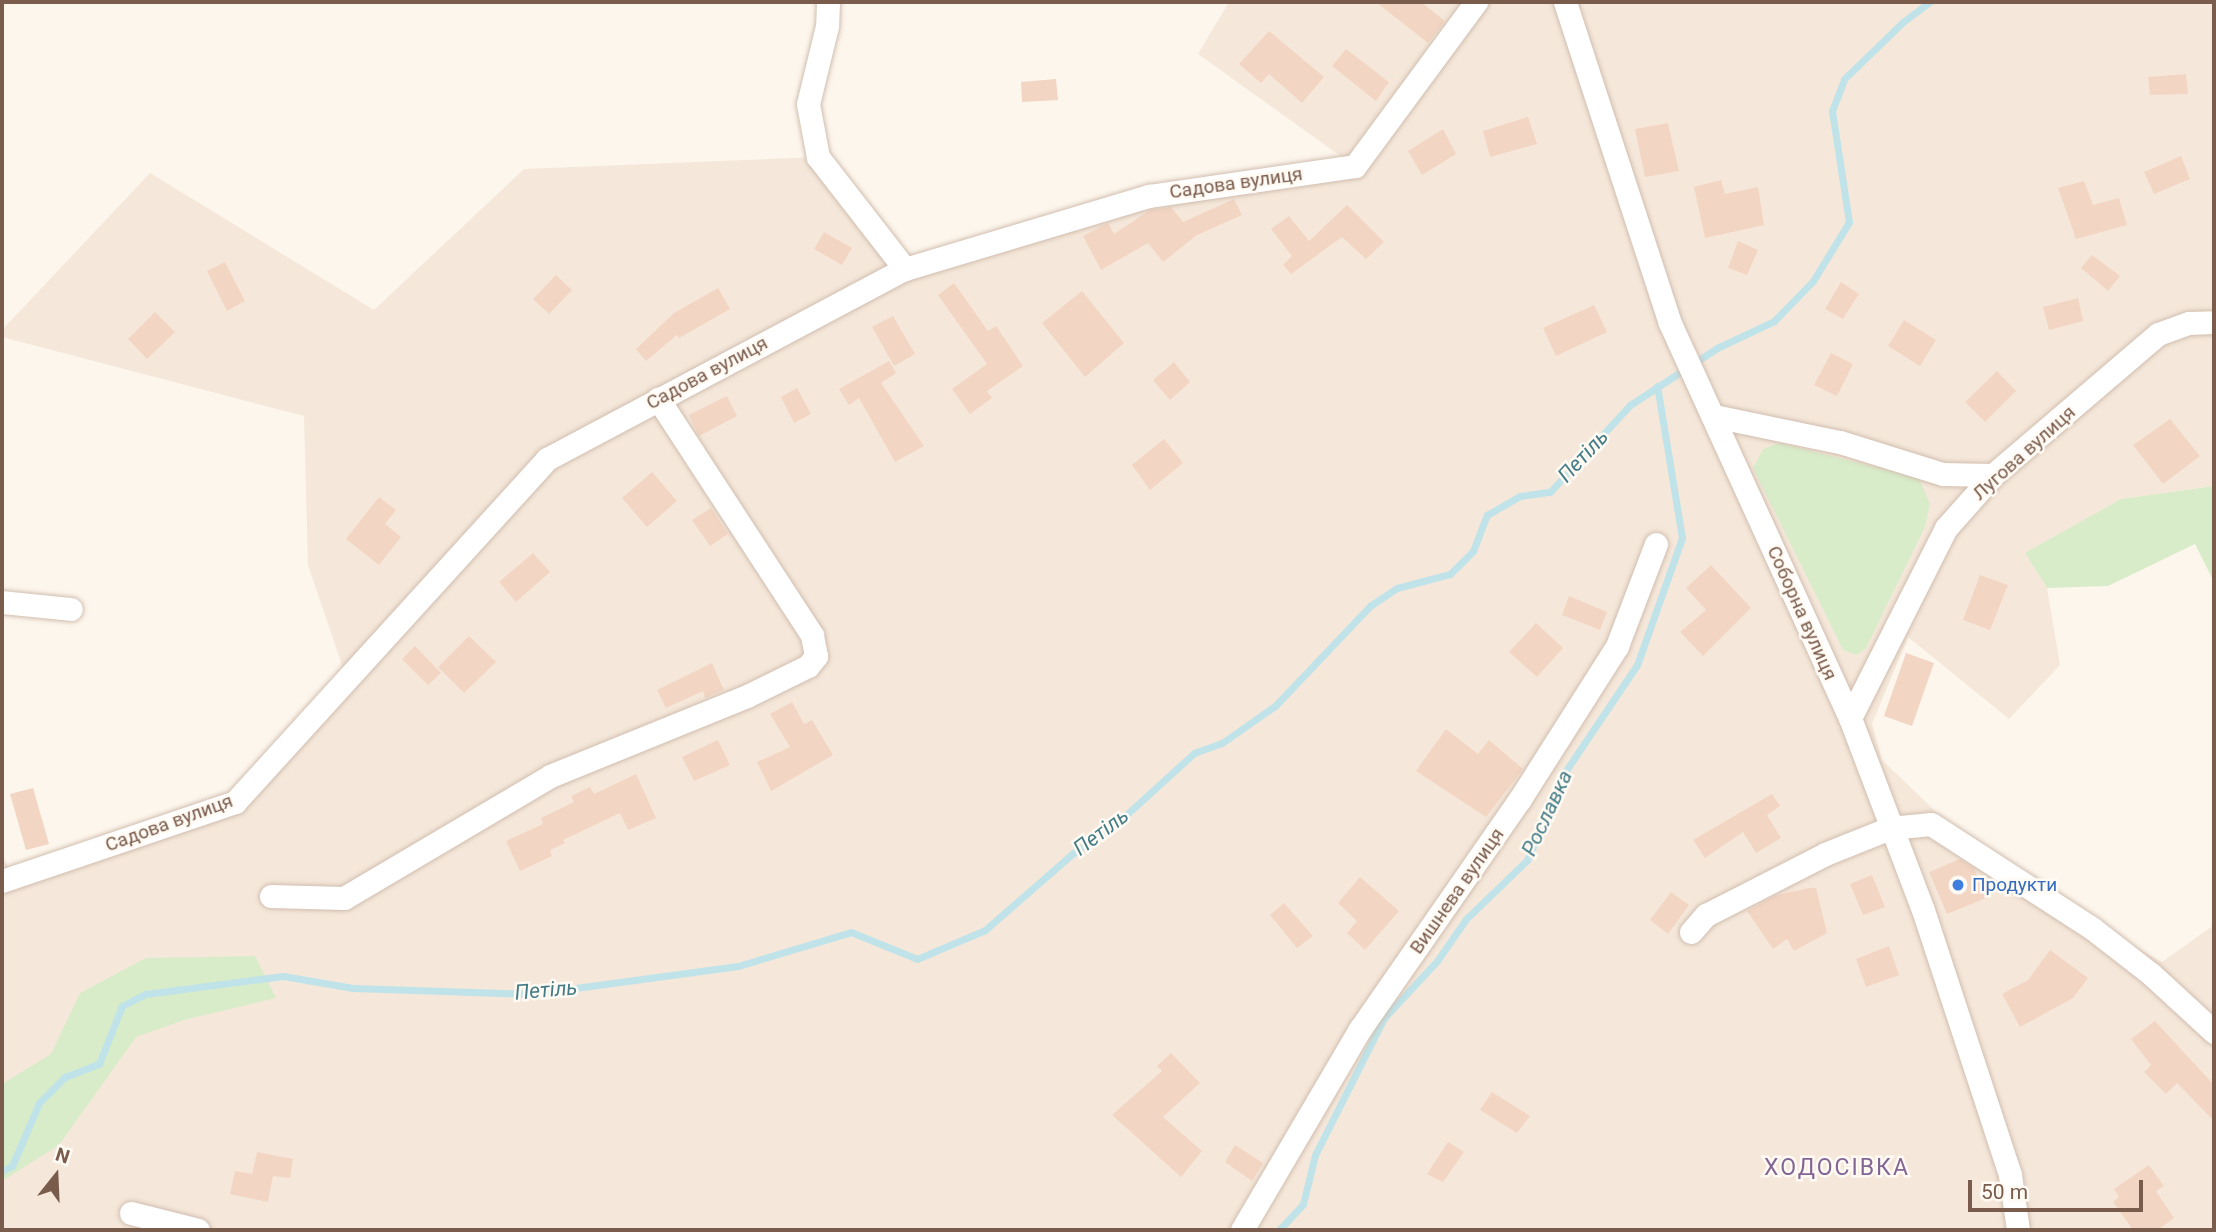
<!DOCTYPE html>
<html>
<head>
<meta charset="utf-8">
<style>
	body { margin:0 }
	#map { position:relative; width:2216px; height:1232px; overflow:hidden; background:#fdf6ec; font-family:Roboto,sans-serif }
	div>[style] { position:absolute }
	[style*='--x'] { left:calc(var(--x)*1px); top:calc(var(--y)*1px); width:calc(var(--w)*1px); rotate:calc(var(--a)*1deg) }
	.residential>* { inset:0; background:#f5e8da }
	.green>* { inset:0; background:#d8ecc9 }
	.stream>* { height:7px; margin:-3.5px; padding:0 3.5px; transform-origin:3.5px; border-radius:3.5px; background:#bfe3e8 }
	.building>* { inset:0; background:#f3d5c3 }
	.roads { filter:drop-shadow(0 0 2px #d1beb0) drop-shadow(0 0 2px #d1beb0) }
	.minor>* { height:23px; margin:-11.5px; padding:0 11.5px; transform-origin:11.5px; border-radius:11.5px; background:#fff }
	.dots>* { width:19px; height:19px; translate:-50% -50%; box-sizing:border-box; border:4px solid #fffaf3; border-radius:50% }
	span { translate:-50% -50%; white-space:nowrap; text-align:center; line-height:1.15; -webkit-text-stroke:5px #fffaf3; paint-order:stroke }
	.street-label { font-size:19px; color:#7a5c4d }
	.shop-label { font-size:19px; color:#366cbe }
	.left { translate:0 -50%; text-align:left }
	.water-label { font-size:21px; color:#437c86; font-style:italic }
	.quarter-label { font-size:23px; color:#846695; letter-spacing:2px }
	.frame { position:absolute; inset:0; border:4px solid #7a5c4d; pointer-events:none }
	.north { position:absolute; left:21px; top:1141px; width:70px; height:70px; -webkit-text-stroke:5px #fffaf3; paint-order:stroke; rotate:18deg; font-size:19px; font-weight:700; line-height:28px; text-align:center; color:#7a5c4d }
	.north::after { content:''; display:block; margin:auto; width:24px; height:32px; background:#7a5c4d; clip-path:polygon(50% 0,100% 100%,50% 72%,0 100%) }
	.scale { position:absolute; left:1968px; top:1180px; width:175px; height:32px; box-sizing:border-box; border:4px solid #7a5c4d; border-top:0; padding-left:9px; font-size:21px; line-height:24px; white-space:nowrap; color:#7a5c4d; -webkit-text-stroke:5px #fffaf3; paint-order:stroke }
</style>
</head>
<body>
<div id="map">
	<div class="residential">
		<div style="clip-path:polygon(1229px 2px,2214px 2px,2214px 486px,2121px 499px,2026px 554px,2047px 588px,2060px 665px,2009px 719px,1908px 637px,1872px 724px,1882px 760px,1953px 828px,2099px 926px,2162px 962px,2214px 925px,2214px 1230px,2px 1230px,2px 852px,12px 877px,235px 802px,347px 680px,308px 565px,304px 416px,2px 337px,2px 330px,150px 173px,374px 310px,524px 169px,818px 157px,906px 268px,1149px 196px,1353px 165px,1198px 54px)"></div>
	</div>
	<div class="green">
		<div style="clip-path:polygon(1779px 443px,1919px 478px,1930px 504px,1925px 527px,1866px 648px,1857px 655px,1843px 650px,1753px 468px,1763px 449px)"></div>
		<div style="clip-path:polygon(2214px 486px,2214px 582px,2195px 544px,2108px 586px,2047px 588px,2025px 553px,2121px 499px)"></div>
		<div style="clip-path:polygon(255px 956px,276px 998px,184px 1020px,136px 1037px,59px 1145px,2px 1181px,2px 1084px,51px 1054px,80px 993px,146px 958px)"></div>
	</div>
	<div class="stream">
		<div style="--x:2;--y:1171;--w:11;--a:-27"></div>
		<div style="--x:12;--y:1166;--w:69;--a:-66.8"></div>
		<div style="--x:39;--y:1103;--w:37;--a:-45"></div>
		<div style="--x:65;--y:1077;--w:36;--a:-21"></div>
		<div style="--x:99;--y:1064;--w:62;--a:-68.4"></div>
		<div style="--x:122;--y:1006;--w:27;--a:-27"></div>
		<div style="--x:146;--y:994;--w:138;--a:-7.5"></div>
		<div style="--x:283;--y:976;--w:71;--a:9.7"></div>
		<div style="--x:353;--y:988;--w:178;--a:1.9"></div>
		<div style="--x:531;--y:994;--w:209;--a:-7.7"></div>
		<div style="--x:738;--y:966;--w:118;--a:-16.7"></div>
		<div style="--x:851;--y:932;--w:71;--a:22.2"></div>
		<div style="--x:917;--y:959;--w:74;--a:-23.1"></div>
		<div style="--x:985;--y:930;--w:116;--a:-41.1"></div>
		<div style="--x:1072;--y:854;--w:52;--a:-34"></div>
		<div style="--x:1115;--y:825;--w:107;--a:-42.3"></div>
		<div style="--x:1194;--y:753;--w:30;--a:-20"></div>
		<div style="--x:1222;--y:743;--w:66;--a:-35.1"></div>
		<div style="--x:1276;--y:705;--w:137;--a:-46.5"></div>
		<div style="--x:1370;--y:606;--w:32;--a:-34"></div>
		<div style="--x:1397;--y:588;--w:55;--a:-14.8"></div>
		<div style="--x:1450;--y:574;--w:33;--a:-45"></div>
		<div style="--x:1473;--y:551;--w:39;--a:-69"></div>
		<div style="--x:1487;--y:515;--w:38;--a:-30"></div>
		<div style="--x:1520;--y:496;--w:30;--a:-8"></div>
		<div style="--x:1550;--y:492;--w:118;--a:-47.4"></div>
		<div style="--x:1630;--y:405;--w:104;--a:-33.2"></div>
		<div style="--x:1717;--y:348;--w:63;--a:-25.3"></div>
		<div style="--x:1774;--y:321;--w:56;--a:-45.7"></div>
		<div style="--x:1813;--y:281;--w:69;--a:-58.6"></div>
		<div style="--x:1849;--y:222;--w:112;--a:-98.7"></div>
		<div style="--x:1832;--y:111;--w:34;--a:-69"></div>
		<div style="--x:1844;--y:79;--w:82;--a:-44"></div>
		<div style="--x:1903;--y:22;--w:34;--a:-37"></div>
		<div style="--x:1279;--y:1230;--w:35;--a:-47"></div>
		<div style="--x:1303;--y:1204;--w:50;--a:-76.2"></div>
		<div style="--x:1315;--y:1155;--w:153;--a:-63.3"></div>
		<div style="--x:1384;--y:1018;--w:78;--a:-47.1"></div>
		<div style="--x:1437;--y:961;--w:51;--a:-55.4"></div>
		<div style="--x:1466;--y:919;--w:85;--a:-44"></div>
		<div style="--x:1527;--y:860;--w:99;--a:-66.3"></div>
		<div style="--x:1567;--y:769;--w:125;--a:-56.1"></div>
		<div style="--x:1637;--y:665;--w:135;--a:-70.5"></div>
		<div style="--x:1682;--y:538;--w:154;--a:-99.3"></div>
	</div>
	<div class="building">
		<div style="clip-path:polygon(1376px 2px,1421px 2px,1445px 21px,1428px 43px)"></div>
		<div style="clip-path:polygon(1269px 31px,1324px 77px,1302px 103px,1269px 74px,1261px 83px,1239px 64px)"></div>
		<div style="clip-path:polygon(1346px 49px,1389px 82px,1376px 101px,1332px 66px)"></div>
		<div style="clip-path:polygon(2186px 74px,2188px 94px,2150px 95px,2148px 77px)"></div>
		<div style="clip-path:polygon(1056px 79px,1058px 100px,1022px 102px,1021px 82px)"></div>
		<div style="clip-path:polygon(1528px 117px,1537px 144px,1490px 157px,1483px 131px)"></div>
		<div style="clip-path:polygon(1668px 123px,1679px 171px,1645px 177px,1635px 129px)"></div>
		<div style="clip-path:polygon(1443px 129px,1456px 154px,1422px 175px,1408px 151px)"></div>
		<div style="clip-path:polygon(2181px 156px,2190px 179px,2154px 194px,2144px 172px)"></div>
		<div style="clip-path:polygon(1721px 180px,1725px 194px,1758px 187px,1764px 225px,1705px 238px,1694px 187px)"></div>
		<div style="clip-path:polygon(2084px 181px,2093px 205px,2119px 198px,2127px 225px,2076px 239px,2058px 188px)"></div>
		<div style="clip-path:polygon(1234px 199px,1242px 215px,1197px 235px,1163px 262px,1148px 243px,1101px 270px,1083px 236px,1108px 223px,1114px 234px,1150px 210px,1171px 207px,1183px 222px)"></div>
		<div style="clip-path:polygon(1347px 205px,1384px 242px,1366px 259px,1342px 237px,1291px 274px,1283px 265px,1292px 256px,1271px 229px,1289px 216px,1309px 241px)"></div>
		<div style="clip-path:polygon(824px 232px,852px 248px,842px 265px,814px 249px)"></div>
		<div style="clip-path:polygon(1738px 241px,1758px 250px,1747px 275px,1728px 268px)"></div>
		<div style="clip-path:polygon(2092px 255px,2120px 276px,2108px 291px,2081px 268px)"></div>
		<div style="clip-path:polygon(225px 262px,245px 301px,227px 311px,207px 271px)"></div>
		<div style="clip-path:polygon(556px 275px,572px 290px,549px 314px,533px 299px)"></div>
		<div style="clip-path:polygon(1841px 282px,1859px 294px,1843px 319px,1825px 309px)"></div>
		<div style="clip-path:polygon(954px 283px,988px 331px,996px 326px,1023px 366px,987px 391px,992px 398px,970px 414px,952px 389px,987px 364px,938px 295px)"></div>
		<div style="clip-path:polygon(718px 288px,730px 309px,679px 338px,677px 335px,646px 361px,636px 349px,674px 313px)"></div>
		<div style="clip-path:polygon(1082px 291px,1124px 343px,1085px 377px,1042px 323px)"></div>
		<div style="clip-path:polygon(2078px 298px,2083px 321px,2049px 330px,2043px 307px)"></div>
		<div style="clip-path:polygon(1594px 305px,1607px 332px,1556px 356px,1543px 328px)"></div>
		<div style="clip-path:polygon(155px 312px,175px 332px,147px 359px,128px 339px)"></div>
		<div style="clip-path:polygon(893px 316px,915px 354px,894px 366px,872px 327px)"></div>
		<div style="clip-path:polygon(1904px 320px,1936px 340px,1920px 366px,1888px 346px)"></div>
		<div style="clip-path:polygon(1831px 353px,1853px 364px,1837px 396px,1814px 385px)"></div>
		<div style="clip-path:polygon(889px 361px,896px 373px,881px 383px,924px 446px,895px 462px,859px 398px,849px 405px,839px 389px)"></div>
		<div style="clip-path:polygon(1174px 362px,1190px 382px,1170px 400px,1153px 380px)"></div>
		<div style="clip-path:polygon(1997px 371px,2016px 391px,1985px 422px,1965px 402px)"></div>
		<div style="clip-path:polygon(797px 388px,811px 414px,794px 423px,781px 397px)"></div>
		<div style="clip-path:polygon(727px 396px,737px 416px,699px 436px,689px 415px)"></div>
		<div style="clip-path:polygon(2170px 419px,2200px 456px,2163px 484px,2133px 445px)"></div>
		<div style="clip-path:polygon(1164px 439px,1183px 463px,1150px 490px,1132px 465px)"></div>
		<div style="clip-path:polygon(652px 472px,677px 501px,647px 527px,622px 498px)"></div>
		<div style="clip-path:polygon(379px 497px,396px 510px,385px 524px,401px 537px,379px 565px,346px 539px)"></div>
		<div style="clip-path:polygon(711px 508px,728px 534px,710px 546px,692px 520px)"></div>
		<div style="clip-path:polygon(533px 553px,550px 572px,516px 602px,499px 582px)"></div>
		<div style="clip-path:polygon(1711px 565px,1751px 608px,1703px 656px,1680px 632px,1706px 610px,1686px 588px)"></div>
		<div style="clip-path:polygon(1980px 575px,2008px 585px,1990px 630px,1963px 620px)"></div>
		<div style="clip-path:polygon(1569px 596px,1607px 612px,1600px 630px,1562px 615px)"></div>
		<div style="clip-path:polygon(1536px 623px,1563px 648px,1537px 677px,1509px 652px)"></div>
		<div style="clip-path:polygon(469px 636px,496px 662px,464px 693px,438px 667px)"></div>
		<div style="clip-path:polygon(415px 646px,441px 673px,428px 685px,402px 659px)"></div>
		<div style="clip-path:polygon(1906px 653px,1934px 663px,1912px 726px,1884px 716px)"></div>
		<div style="clip-path:polygon(712px 663px,724px 690px,705px 698px,703px 691px,666px 708px,657px 690px)"></div>
		<div style="clip-path:polygon(792px 702px,804px 724px,812px 720px,833px 755px,771px 791px,757px 762px,790px 747px,770px 714px)"></div>
		<div style="clip-path:polygon(1446px 729px,1478px 754px,1489px 740px,1523px 769px,1486px 817px,1416px 771px)"></div>
		<div style="clip-path:polygon(718px 740px,730px 765px,694px 781px,682px 757px)"></div>
		<div style="clip-path:polygon(636px 774px,656px 818px,628px 830px,620px 813px,563px 840px,565px 843px,550px 850px,552px 856px,520px 871px,506px 841px,543px 824px,541px 818px,574px 802px,571px 796px,590px 787px,594px 794px)"></div>
		<div style="clip-path:polygon(33px 788px,49px 844px,26px 850px,10px 794px)"></div>
		<div style="clip-path:polygon(1772px 794px,1780px 806px,1767px 815px,1781px 838px,1756px 853px,1743px 832px,1705px 858px,1693px 840px)"></div>
		<div style="clip-path:polygon(1960px 859px,1974px 868px,1986px 898px,1947px 914px,1929px 872px)"></div>
		<div style="clip-path:polygon(1872px 875px,1885px 907px,1863px 915px,1850px 884px)"></div>
		<div style="clip-path:polygon(1360px 877px,1399px 911px,1365px 950px,1347px 933px,1357px 921px,1338px 903px)"></div>
		<div style="clip-path:polygon(1808px 888px,1816px 888px,1827px 933px,1794px 951px,1787px 939px,1773px 949px,1747px 911px,1774px 896px)"></div>
		<div style="clip-path:polygon(1671px 892px,1689px 905px,1668px 934px,1650px 920px)"></div>
		<div style="clip-path:polygon(1284px 903px,1313px 936px,1297px 948px,1270px 915px)"></div>
		<div style="clip-path:polygon(1889px 946px,1899px 975px,1866px 987px,1856px 959px)"></div>
		<div style="clip-path:polygon(2050px 950px,2088px 978px,2073px 998px,2020px 1027px,2002px 994px,2028px 980px)"></div>
		<div style="clip-path:polygon(2155px 1021px,2214px 1085px,2214px 1121px,2177px 1083px,2166px 1094px,2144px 1072px,2151px 1065px,2131px 1039px)"></div>
		<div style="clip-path:polygon(1171px 1053px,1200px 1083px,1163px 1117px,1202px 1151px,1181px 1177px,1112px 1115px,1162px 1071px,1157px 1066px)"></div>
		<div style="clip-path:polygon(1492px 1092px,1530px 1116px,1517px 1133px,1480px 1110px)"></div>
		<div style="clip-path:polygon(1448px 1142px,1464px 1152px,1443px 1182px,1427px 1174px)"></div>
		<div style="clip-path:polygon(1235px 1145px,1263px 1163px,1252px 1181px,1225px 1162px)"></div>
		<div style="clip-path:polygon(257px 1152px,293px 1159px,290px 1178px,273px 1176px,268px 1202px,230px 1194px,235px 1171px,252px 1174px)"></div>
		<div style="clip-path:polygon(2149px 1165px,2164px 1186px,2156px 1191px,2174px 1218px,2157px 1230px,2133px 1230px,2113px 1202px,2119px 1197px,2114px 1189px)"></div>
	</div>
	<div class="roads">
		<div class="minor">
			<div style="--x:828;--y:2;--w:24;--a:92"></div>
			<div style="--x:827;--y:26;--w:80;--a:103.7"></div>
			<div style="--x:808;--y:104;--w:54;--a:79.3"></div>
			<div style="--x:818;--y:157;--w:142;--a:52.2"></div>
			<div style="--x:1565;--y:2;--w:336;--a:71.9"></div>
			<div style="--x:1669;--y:321;--w:436;--a:65.5"></div>
			<div style="--x:1850;--y:718;--w:205;--a:69.2"></div>
			<div style="--x:1923;--y:910;--w:279;--a:71.8"></div>
			<div style="--x:2010;--y:1175;--w:56;--a:81.7"></div>
			<div style="--x:1714;--y:416;--w:129;--a:11.7"></div>
			<div style="--x:1840;--y:442;--w:108;--a:17.3"></div>
			<div style="--x:1943;--y:474;--w:50;--a:1.1"></div>
			<div style="--x:2;--y:602;--w:69;--a:5.8"></div>
			<div style="--x:1850;--y:718;--w:213;--a:-63.2"></div>
			<div style="--x:1946;--y:528;--w:71;--a:-48.4"></div>
			<div style="--x:1993;--y:475;--w:217;--a:-40.5"></div>
			<div style="--x:2158;--y:334;--w:33;--a:-20"></div>
			<div style="--x:2189;--y:323;--w:25;--a:-2"></div>
			<div style="--x:2;--y:881;--w:246;--a:-18.7"></div>
			<div style="--x:235;--y:802;--w:464;--a:-47.7"></div>
			<div style="--x:547;--y:459;--w:405;--a:-28"></div>
			<div style="--x:905;--y:269;--w:255;--a:-16.7"></div>
			<div style="--x:1149;--y:196;--w:208;--a:-8.3"></div>
			<div style="--x:1355;--y:166;--w:204;--a:-53.6"></div>
			<div style="--x:271;--y:896;--w:73;--a:1.6"></div>
			<div style="--x:344;--y:898;--w:239;--a:-30.6"></div>
			<div style="--x:550;--y:776;--w:213;--a:-22.1"></div>
			<div style="--x:747;--y:696;--w:68;--a:-26.2"></div>
			<div style="--x:808;--y:666;--w:13;--a:-51"></div>
			<div style="--x:816;--y:656;--w:21;--a:-101"></div>
			<div style="--x:812;--y:635;--w:282;--a:-123.1"></div>
			<div style="--x:1691;--y:932;--w:23;--a:-49"></div>
			<div style="--x:1706;--y:915;--w:134;--a:-27.1"></div>
			<div style="--x:1825;--y:854;--w:70;--a:-21.8"></div>
			<div style="--x:1890;--y:828;--w:41;--a:-5.6"></div>
			<div style="--x:1931;--y:824;--w:193;--a:32.9"></div>
			<div style="--x:2093;--y:929;--w:73;--a:37.8"></div>
			<div style="--x:2151;--y:974;--w:86;--a:42.6"></div>
			<div style="--x:131;--y:1213;--w:69;--a:14.2"></div>
			<div style="--x:1242;--y:1230;--w:233;--a:-59.6"></div>
			<div style="--x:1360;--y:1029;--w:280;--a:-55.2"></div>
			<div style="--x:1520;--y:799;--w:181;--a:-57.6"></div>
			<div style="--x:1617;--y:646;--w:109;--a:-69.1"></div>
		</div>
	</div>
	<div class="dots">
		<div style="left:1958px;top:885px;background:#3f7fe0"></div>
	</div>
	<div class="street-label">
		<span style="left:1236px;top:183px;rotate:-8deg">Садова вулиця</span>
		<span style="left:707px;top:373px;rotate:-28deg">Садова вулиця</span>
		<span style="left:2024px;top:453px;rotate:-42deg">Лугова вулиця</span>
		<span style="left:1802px;top:613px;rotate:66deg">Соборна вулиця</span>
		<span style="left:169px;top:823px;rotate:-20deg">Садова вулиця</span>
		<span style="left:1457px;top:891px;rotate:-55deg">Вишнева вулиця</span>
	</div>
	<div class="shop-label">
		<span class="left" style="left:1972px;top:885px">Продукти</span>
	</div>
	<div class="water-label">
		<span style="left:1583px;top:456px;rotate:-47deg">Петіль</span>
		<span style="left:1547px;top:813px;rotate:-65deg">Рославка</span>
		<span style="left:1101px;top:832px;rotate:-37deg">Петіль</span>
		<span style="left:546px;top:990px;rotate:-5deg">Петіль</span>
	</div>
	<div class="quarter-label">
		<span style="left:1837px;top:1168px">ХОДОСІВКА</span>
	</div>
	<div class="frame"></div>
	<div class="north">N</div>
	<div class="scale">50 m</div>
</div>
</body>
</html>
